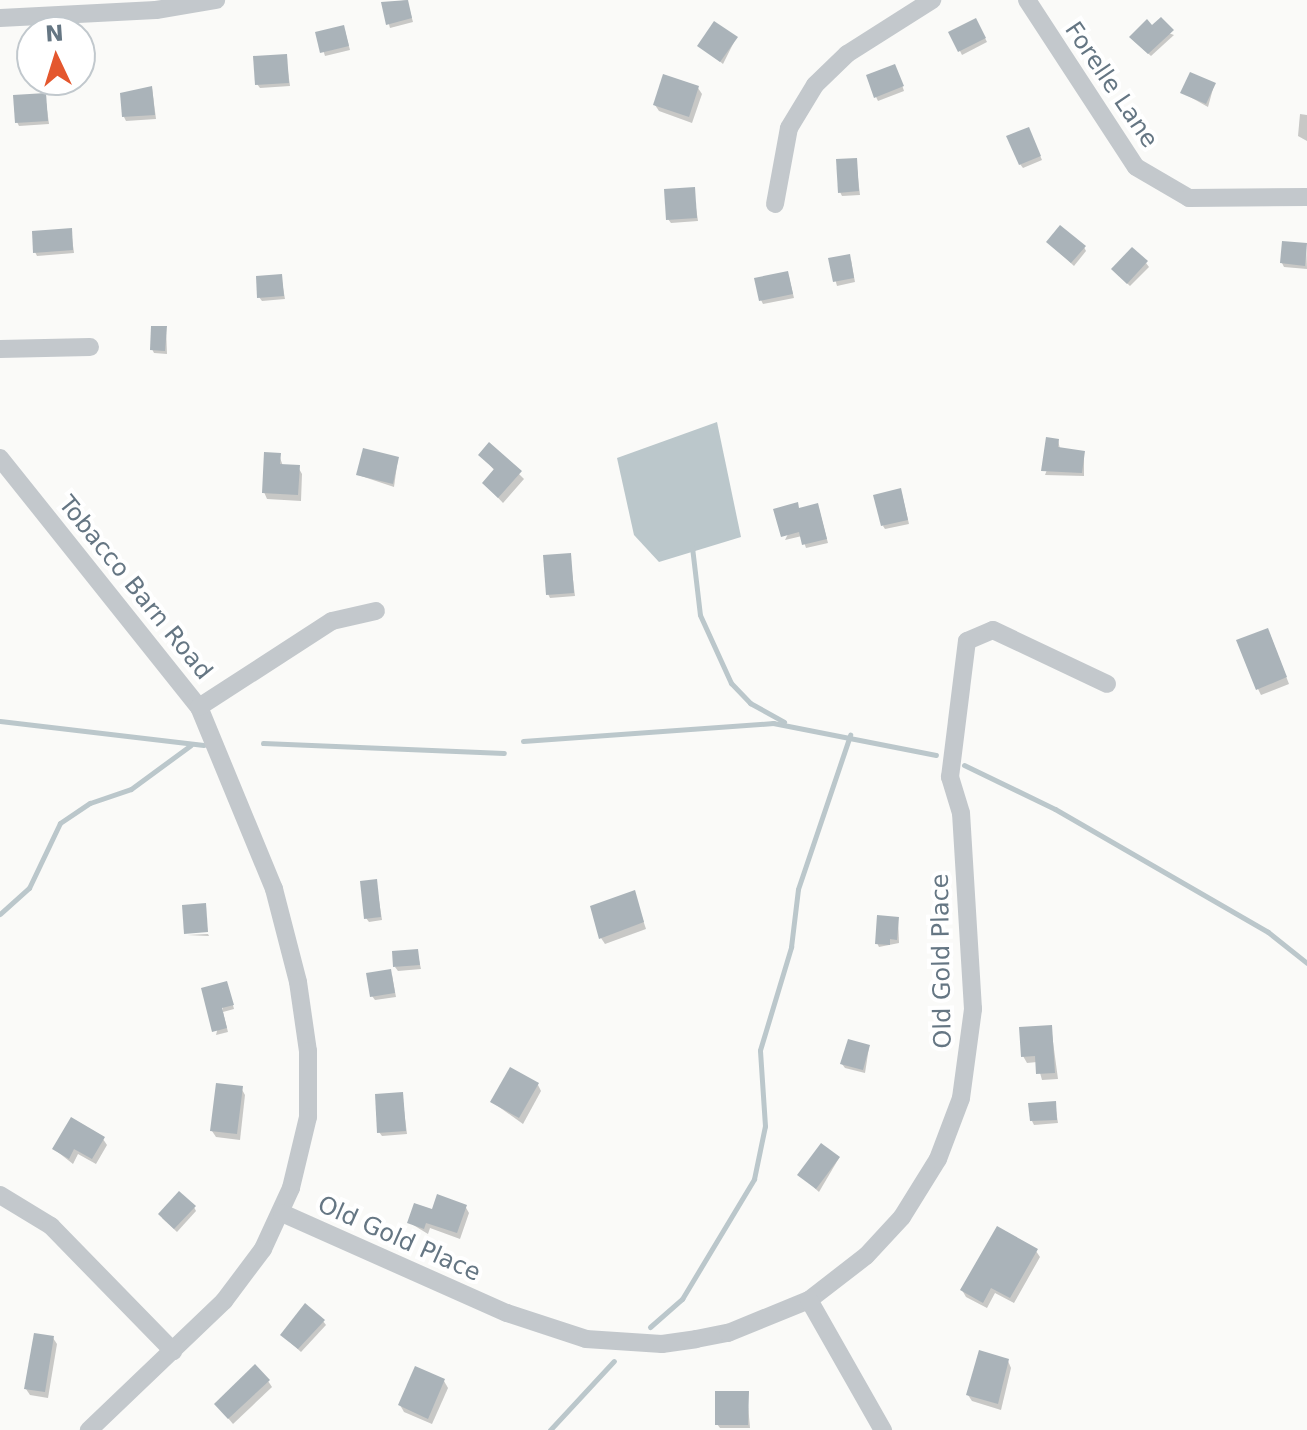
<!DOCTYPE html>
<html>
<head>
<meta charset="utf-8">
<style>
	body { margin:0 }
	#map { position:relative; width:1307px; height:1430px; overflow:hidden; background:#fafaf8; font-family:"DejaVu Sans",sans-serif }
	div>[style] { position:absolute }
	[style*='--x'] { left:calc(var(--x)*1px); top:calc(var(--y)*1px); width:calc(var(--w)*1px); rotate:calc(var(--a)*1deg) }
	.water>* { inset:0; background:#bbc7cb }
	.shadow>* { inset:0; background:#0003 }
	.stream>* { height:5px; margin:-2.5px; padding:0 2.5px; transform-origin:2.5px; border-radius:2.5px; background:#bbc7cb }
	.building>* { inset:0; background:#aab3b9 }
	.minor>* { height:18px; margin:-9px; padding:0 9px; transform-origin:9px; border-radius:9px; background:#c3c8cc }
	span { translate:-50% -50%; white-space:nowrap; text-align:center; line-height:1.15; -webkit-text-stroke:8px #fff; paint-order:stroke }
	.street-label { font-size:24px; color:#657683 }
	.north { position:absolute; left:16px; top:16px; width:80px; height:80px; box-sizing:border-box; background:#fff; border:2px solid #c1c8cd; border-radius:50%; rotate:356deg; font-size:22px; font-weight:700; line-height:32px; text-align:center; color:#657683 }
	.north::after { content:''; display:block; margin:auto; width:28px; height:36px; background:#e4572e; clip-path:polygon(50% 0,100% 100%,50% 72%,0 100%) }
</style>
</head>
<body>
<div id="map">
	<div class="water">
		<div style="clip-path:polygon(717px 422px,741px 537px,659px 562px,634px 535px,617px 458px)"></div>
	</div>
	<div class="shadow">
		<div style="clip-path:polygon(407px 0,413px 22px,390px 28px,383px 4px)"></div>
		<div style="clip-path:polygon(976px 20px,987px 42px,962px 55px,951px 33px)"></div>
		<div style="clip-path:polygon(1152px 27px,1174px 35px,1151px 56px,1131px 38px)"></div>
		<div style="clip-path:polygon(345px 31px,350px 50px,325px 56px,318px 34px)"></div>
		<div style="clip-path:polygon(736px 38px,723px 64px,700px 46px)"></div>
		<div style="clip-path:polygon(286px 56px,290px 86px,260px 88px,257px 84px)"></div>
		<div style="clip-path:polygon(897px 70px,904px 91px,878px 101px,876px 97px)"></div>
		<div style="clip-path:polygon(1214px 85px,1208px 107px,1183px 93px)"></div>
		<div style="clip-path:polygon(152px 88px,156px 119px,126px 121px,124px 117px)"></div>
		<div style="clip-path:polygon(698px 88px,702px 94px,692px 123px,659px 111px,655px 105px)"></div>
		<div style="clip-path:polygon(45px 95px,49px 124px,19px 126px,17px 122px)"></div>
		<div style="clip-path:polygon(1300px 114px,1307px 115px,1307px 141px,1298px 136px)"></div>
		<div style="clip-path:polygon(1030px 133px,1042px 160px,1023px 168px,1020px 164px)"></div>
		<div style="clip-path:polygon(856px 160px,860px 195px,842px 196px,840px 192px)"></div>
		<div style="clip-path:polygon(693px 189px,698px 221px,671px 223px,668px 219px)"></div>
		<div style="clip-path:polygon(71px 230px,74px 253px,37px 256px,35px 252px)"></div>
		<div style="clip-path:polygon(1048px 242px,1084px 247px,1086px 251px,1074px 266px)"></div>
		<div style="clip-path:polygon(1306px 245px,1307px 269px,1284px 267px,1282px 263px)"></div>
		<div style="clip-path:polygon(830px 260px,851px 260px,855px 282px,837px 286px)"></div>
		<div style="clip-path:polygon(1146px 263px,1149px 267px,1130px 286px,1116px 273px)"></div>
		<div style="clip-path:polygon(281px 276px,285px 299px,262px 301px,259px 297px)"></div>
		<div style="clip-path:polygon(789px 277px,794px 298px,763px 304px,761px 300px)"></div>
		<div style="clip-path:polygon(166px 328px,167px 354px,154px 353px,152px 349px)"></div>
		<div style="clip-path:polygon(1058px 440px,1060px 449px,1084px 453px,1084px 476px,1045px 475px)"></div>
		<div style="clip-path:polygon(490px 445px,524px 479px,503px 503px,484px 483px,495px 471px,481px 455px)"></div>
		<div style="clip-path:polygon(279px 455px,283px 466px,298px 467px,302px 474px,301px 501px,267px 499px,264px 492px)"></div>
		<div style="clip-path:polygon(398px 458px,394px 487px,358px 475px)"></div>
		<div style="clip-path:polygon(902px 494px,909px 524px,885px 529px,883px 526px)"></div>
		<div style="clip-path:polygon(819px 509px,828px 543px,806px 548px,802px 536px,785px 540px,800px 510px)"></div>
		<div style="clip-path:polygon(570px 555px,575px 596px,550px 598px,548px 594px)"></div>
		<div style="clip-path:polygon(1271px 637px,1289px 684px,1261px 695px,1258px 689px)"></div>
		<div style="clip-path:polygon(376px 881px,382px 920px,369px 922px,366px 918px)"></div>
		<div style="clip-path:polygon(634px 892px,646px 929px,605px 944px,601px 938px)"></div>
		<div style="clip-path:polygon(898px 919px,899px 943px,879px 947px,877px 943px)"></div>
		<div style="clip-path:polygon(208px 934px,209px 936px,187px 935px)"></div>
		<div style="clip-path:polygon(417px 951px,421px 969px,398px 971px,395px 967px)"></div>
		<div style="clip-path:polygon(392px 975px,396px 997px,375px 1000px,372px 996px)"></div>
		<div style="clip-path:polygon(228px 987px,234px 1009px,223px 1012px,228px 1032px,216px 1035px)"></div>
		<div style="clip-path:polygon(1051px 1027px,1058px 1079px,1042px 1080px,1037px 1062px,1027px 1063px,1023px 1056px)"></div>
		<div style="clip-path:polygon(869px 1047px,865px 1073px,845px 1068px,842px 1064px)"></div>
		<div style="clip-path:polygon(538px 1085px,541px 1091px,523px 1124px,492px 1102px)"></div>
		<div style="clip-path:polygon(241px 1088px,245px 1095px,240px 1140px,216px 1137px,212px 1131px)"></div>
		<div style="clip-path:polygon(402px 1094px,407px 1134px,382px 1136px,379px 1132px)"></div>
		<div style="clip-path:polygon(1055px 1104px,1058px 1123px,1034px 1125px,1032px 1121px)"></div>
		<div style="clip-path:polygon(103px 1139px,107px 1145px,96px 1164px,78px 1154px,73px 1164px,54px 1149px)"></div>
		<div style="clip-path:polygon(839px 1158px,819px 1192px,800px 1175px)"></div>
		<div style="clip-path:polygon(465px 1206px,469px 1213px,460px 1239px,430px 1228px,428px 1234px,410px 1223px,433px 1212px)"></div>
		<div style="clip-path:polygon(194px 1207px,196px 1211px,177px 1232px,162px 1218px)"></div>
		<div style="clip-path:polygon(1036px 1251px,1040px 1257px,1014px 1303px,995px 1293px,987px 1308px,966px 1297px,962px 1290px)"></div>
		<div style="clip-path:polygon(323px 1321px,326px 1325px,301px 1352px,283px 1336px)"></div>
		<div style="clip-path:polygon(53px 1338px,57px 1344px,48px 1398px,30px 1395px,26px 1389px)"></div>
		<div style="clip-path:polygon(1008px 1361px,1011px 1368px,1001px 1410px,972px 1401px,968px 1395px)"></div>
		<div style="clip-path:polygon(268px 1381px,272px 1387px,233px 1424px,217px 1405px)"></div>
		<div style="clip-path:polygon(444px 1381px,448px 1388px,432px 1424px,404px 1412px,400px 1405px)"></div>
		<div style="clip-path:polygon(747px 1393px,750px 1428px,720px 1428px,717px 1424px)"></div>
	</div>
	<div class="stream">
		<div style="--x:692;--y:547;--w:68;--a:83.3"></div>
		<div style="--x:700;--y:615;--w:75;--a:65.5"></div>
		<div style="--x:731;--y:683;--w:28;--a:46"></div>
		<div style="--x:750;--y:703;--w:39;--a:29"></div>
		<div style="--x:0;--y:721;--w:205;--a:6.7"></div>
		<div style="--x:523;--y:741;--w:251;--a:-4.1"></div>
		<div style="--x:773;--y:723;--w:166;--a:11.1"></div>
		<div style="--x:263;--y:743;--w:241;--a:2.4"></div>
		<div style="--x:964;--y:765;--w:101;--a:25.8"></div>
		<div style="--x:1055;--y:809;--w:246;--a:30"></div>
		<div style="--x:1268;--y:932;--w:50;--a:38.5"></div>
		<div style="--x:0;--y:914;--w:39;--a:-42"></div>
		<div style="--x:29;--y:888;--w:72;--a:-64.5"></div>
		<div style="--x:60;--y:823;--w:36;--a:-34"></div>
		<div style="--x:90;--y:803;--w:43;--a:-18.9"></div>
		<div style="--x:131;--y:789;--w:74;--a:-36.3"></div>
		<div style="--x:650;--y:1327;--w:43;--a:-41.2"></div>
		<div style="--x:682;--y:1299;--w:140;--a:-59"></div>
		<div style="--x:754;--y:1179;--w:54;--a:-78.3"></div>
		<div style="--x:765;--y:1126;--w:76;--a:-93.8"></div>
		<div style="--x:760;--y:1050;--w:108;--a:-73.2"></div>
		<div style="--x:791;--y:947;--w:58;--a:-83.1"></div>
		<div style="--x:798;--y:889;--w:163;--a:-71.3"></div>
		<div style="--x:550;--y:1430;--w:94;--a:-47.2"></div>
	</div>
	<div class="building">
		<div style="clip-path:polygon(408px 0,412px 18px,386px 25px,381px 2px)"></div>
		<div style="clip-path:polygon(1161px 17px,1174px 30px,1148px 54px,1129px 37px,1147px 19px,1152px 25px)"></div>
		<div style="clip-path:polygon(976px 18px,986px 38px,958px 52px,948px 32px)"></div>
		<div style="clip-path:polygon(714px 21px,738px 37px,720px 62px,697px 46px)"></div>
		<div style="clip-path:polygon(344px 25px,349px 46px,320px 53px,315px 32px)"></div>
		<div style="clip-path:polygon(287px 54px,289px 83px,255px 85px,253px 56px)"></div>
		<div style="clip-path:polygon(895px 64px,904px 86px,874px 98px,866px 75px)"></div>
		<div style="clip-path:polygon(1190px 72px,1216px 83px,1206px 104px,1180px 93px)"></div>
		<div style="clip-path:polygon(663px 74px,699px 86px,689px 117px,653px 105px)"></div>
		<div style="clip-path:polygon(152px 86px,155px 115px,122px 117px,120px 93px)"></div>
		<div style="clip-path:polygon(46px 93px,48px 121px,15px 123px,13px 95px)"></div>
		<div style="clip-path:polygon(1029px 127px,1041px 156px,1019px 165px,1006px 136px)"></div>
		<div style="clip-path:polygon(857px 158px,859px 191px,838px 193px,836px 159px)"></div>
		<div style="clip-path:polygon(695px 187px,697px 218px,666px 220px,664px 189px)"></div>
		<div style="clip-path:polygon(1060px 225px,1086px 246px,1071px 263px,1046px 242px)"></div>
		<div style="clip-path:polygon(72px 228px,73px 250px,33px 253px,32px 231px)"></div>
		<div style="clip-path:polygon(1282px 241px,1307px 243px,1305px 266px,1280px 263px)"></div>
		<div style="clip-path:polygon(1132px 247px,1148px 261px,1127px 284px,1111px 269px)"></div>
		<div style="clip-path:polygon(850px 254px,854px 278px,833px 282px,828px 258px)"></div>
		<div style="clip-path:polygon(788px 271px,793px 294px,759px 301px,754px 278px)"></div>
		<div style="clip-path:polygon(282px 274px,284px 296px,257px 298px,256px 276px)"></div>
		<div style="clip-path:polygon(151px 326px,167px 326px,165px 351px,150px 350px)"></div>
		<div style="clip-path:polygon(1046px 437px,1059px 439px,1058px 447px,1085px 451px,1082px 473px,1041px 471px)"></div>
		<div style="clip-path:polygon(489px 442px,522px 471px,498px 498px,482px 483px,494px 469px,478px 455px)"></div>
		<div style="clip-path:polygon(363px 448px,399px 457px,393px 484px,356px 475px)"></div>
		<div style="clip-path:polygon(264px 452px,281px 453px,280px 464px,300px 465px,298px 495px,262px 493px)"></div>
		<div style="clip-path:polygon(901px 488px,908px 520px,881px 526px,873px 495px)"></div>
		<div style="clip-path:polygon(798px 502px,799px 508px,818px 503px,827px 539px,802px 545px,799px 532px,781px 537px,773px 509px)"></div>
		<div style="clip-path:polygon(571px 553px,574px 593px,546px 595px,543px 555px)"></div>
		<div style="clip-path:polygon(1268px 628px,1287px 677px,1256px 690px,1236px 640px)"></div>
		<div style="clip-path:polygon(377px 879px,381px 917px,364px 919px,360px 881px)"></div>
		<div style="clip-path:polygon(635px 890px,644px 922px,599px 939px,590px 906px)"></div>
		<div style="clip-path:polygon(206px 903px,208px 932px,184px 934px,182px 905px)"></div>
		<div style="clip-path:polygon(877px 915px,899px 917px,897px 940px,890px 939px,890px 945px,875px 944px)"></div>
		<div style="clip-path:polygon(418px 949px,420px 965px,393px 967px,392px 951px)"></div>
		<div style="clip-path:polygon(391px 969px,395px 993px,370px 997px,366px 973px)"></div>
		<div style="clip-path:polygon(227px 981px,234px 1005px,222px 1008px,227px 1028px,212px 1032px,201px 988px)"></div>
		<div style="clip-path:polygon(1052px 1025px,1055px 1073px,1036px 1074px,1035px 1056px,1021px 1057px,1019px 1027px)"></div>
		<div style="clip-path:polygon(848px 1039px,870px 1045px,863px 1070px,840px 1064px)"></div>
		<div style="clip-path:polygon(510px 1067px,539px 1083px,519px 1118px,490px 1102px)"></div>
		<div style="clip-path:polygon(216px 1083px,243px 1086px,237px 1134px,210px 1131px)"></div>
		<div style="clip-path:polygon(403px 1092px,406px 1131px,377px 1133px,375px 1094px)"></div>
		<div style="clip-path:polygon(1056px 1101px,1057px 1120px,1030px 1121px,1028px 1103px)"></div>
		<div style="clip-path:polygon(71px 1117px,105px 1137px,92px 1159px,74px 1149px,69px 1159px,52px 1149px)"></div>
		<div style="clip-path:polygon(821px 1143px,840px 1157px,816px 1189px,797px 1175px)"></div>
		<div style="clip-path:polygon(179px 1191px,196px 1206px,174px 1229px,158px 1214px)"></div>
		<div style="clip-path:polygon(437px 1194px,467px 1205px,457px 1233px,426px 1223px,424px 1229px,407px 1223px,414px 1203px,432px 1209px)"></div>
		<div style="clip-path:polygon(997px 1226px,1038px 1249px,1010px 1298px,991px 1288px,983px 1303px,960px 1290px)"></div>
		<div style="clip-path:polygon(305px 1303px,325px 1320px,298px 1349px,280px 1335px)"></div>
		<div style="clip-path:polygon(34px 1333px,54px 1336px,45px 1392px,24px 1389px)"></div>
		<div style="clip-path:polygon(979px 1350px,1009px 1359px,998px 1404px,966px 1395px)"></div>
		<div style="clip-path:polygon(255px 1364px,270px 1380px,228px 1419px,214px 1404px)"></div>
		<div style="clip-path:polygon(415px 1366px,445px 1379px,428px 1419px,398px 1405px)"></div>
		<div style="clip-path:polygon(715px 1391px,749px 1391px,748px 1425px,715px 1425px)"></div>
	</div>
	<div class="minor">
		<div style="--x:1027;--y:0;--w:199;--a:56.9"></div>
		<div style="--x:1136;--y:167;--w:61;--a:30.3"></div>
		<div style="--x:1189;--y:198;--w:118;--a:-0.5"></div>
		<div style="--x:0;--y:18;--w:156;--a:-2.9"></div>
		<div style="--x:156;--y:10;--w:61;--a:-9.5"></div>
		<div style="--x:775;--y:204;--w:77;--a:-79.6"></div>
		<div style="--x:789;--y:128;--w:50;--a:-58.8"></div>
		<div style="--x:815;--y:85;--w:45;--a:-44.1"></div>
		<div style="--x:847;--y:54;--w:101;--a:-32.4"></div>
		<div style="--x:0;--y:349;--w:90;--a:-1.3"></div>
		<div style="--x:0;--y:458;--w:319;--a:51.4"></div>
		<div style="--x:199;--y:707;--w:197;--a:67.6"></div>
		<div style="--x:274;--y:889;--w:96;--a:75.5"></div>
		<div style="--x:298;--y:982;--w:70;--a:81.8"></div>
		<div style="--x:308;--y:1051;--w:66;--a:90"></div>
		<div style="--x:308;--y:1117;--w:73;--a:103.5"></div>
		<div style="--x:291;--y:1188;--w:67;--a:114.7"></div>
		<div style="--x:263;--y:1249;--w:65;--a:126.9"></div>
		<div style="--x:224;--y:1301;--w:187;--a:136.3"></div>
		<div style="--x:199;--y:707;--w:158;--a:-32.9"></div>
		<div style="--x:332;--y:621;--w:45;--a:-12.8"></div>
		<div style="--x:0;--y:1195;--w:60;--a:31.3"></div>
		<div style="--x:51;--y:1226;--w:175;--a:45.7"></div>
		<div style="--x:282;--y:1213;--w:246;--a:24"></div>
		<div style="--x:507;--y:1313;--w:83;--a:18.2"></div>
		<div style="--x:586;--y:1339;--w:76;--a:3.8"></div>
		<div style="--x:662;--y:1344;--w:34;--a:-8"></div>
		<div style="--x:696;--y:1339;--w:33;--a:-11"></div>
		<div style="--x:728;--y:1333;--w:87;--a:-22.2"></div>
		<div style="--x:809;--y:1300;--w:72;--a:-37.7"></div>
		<div style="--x:866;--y:1256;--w:53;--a:-47.3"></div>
		<div style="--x:902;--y:1217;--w:68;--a:-58.2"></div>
		<div style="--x:938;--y:1159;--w:65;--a:-69.3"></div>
		<div style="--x:961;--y:1098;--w:90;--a:-82.3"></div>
		<div style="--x:973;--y:1009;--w:196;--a:-93.5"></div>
		<div style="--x:961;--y:813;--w:38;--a:-107"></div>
		<div style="--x:950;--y:777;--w:137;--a:-82.9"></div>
		<div style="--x:967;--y:641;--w:28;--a:-23"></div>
		<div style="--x:993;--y:630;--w:126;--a:25.3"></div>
		<div style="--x:809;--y:1300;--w:150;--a:60.4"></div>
	</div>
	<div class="street-label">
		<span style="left:1111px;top:85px;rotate:56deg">Forelle Lane</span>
		<span style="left:135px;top:588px;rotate:51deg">Tobacco Barn Road</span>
		<span style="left:942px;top:961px;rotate:-91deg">Old Gold Place</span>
		<span style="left:399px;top:1239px;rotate:24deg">Old Gold Place</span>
	</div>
	<div class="north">N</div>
</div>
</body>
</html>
